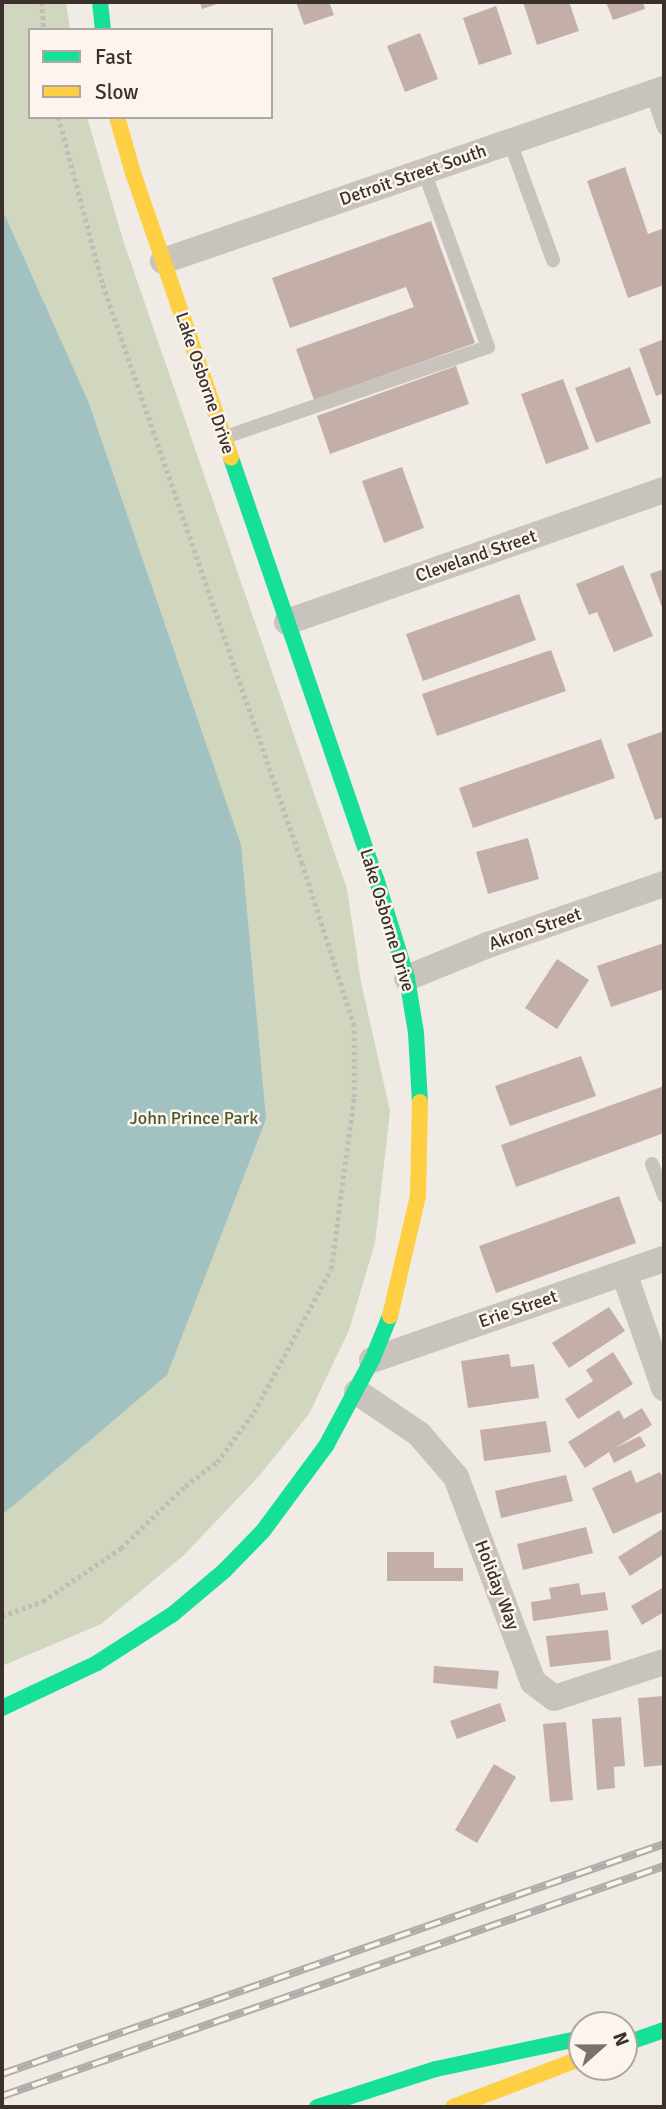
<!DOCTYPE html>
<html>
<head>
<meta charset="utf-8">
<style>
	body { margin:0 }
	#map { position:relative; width:666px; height:2109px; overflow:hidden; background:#f0ebe5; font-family:Signika,sans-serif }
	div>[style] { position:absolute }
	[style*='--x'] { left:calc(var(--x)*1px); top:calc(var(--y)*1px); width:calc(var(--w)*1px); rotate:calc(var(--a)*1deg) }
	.green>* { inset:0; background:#d1d6bf }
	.water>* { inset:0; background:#a1c2c1 }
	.building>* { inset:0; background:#c3afa7 }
	.path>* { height:4.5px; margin-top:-2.25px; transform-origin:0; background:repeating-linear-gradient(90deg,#c2bbb6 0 3.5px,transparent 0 7px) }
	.lane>* { height:14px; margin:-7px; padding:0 7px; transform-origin:7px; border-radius:7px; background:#c9c3be }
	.street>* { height:26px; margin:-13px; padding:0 13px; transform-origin:13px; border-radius:13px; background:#c9c3be }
	.fast>* { height:16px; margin:-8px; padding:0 8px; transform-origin:8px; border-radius:8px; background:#16e098 }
	.slow>* { height:16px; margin:-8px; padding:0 8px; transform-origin:8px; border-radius:8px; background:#ffcf43 }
	.rail>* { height:8px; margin-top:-4px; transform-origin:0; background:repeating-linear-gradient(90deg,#fbf5ee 0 16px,#b1aca8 0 32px); box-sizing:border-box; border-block:2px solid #b1aca8 }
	span { translate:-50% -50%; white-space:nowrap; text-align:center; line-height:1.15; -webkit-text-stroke:5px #fbf5ee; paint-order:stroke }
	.street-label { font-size:18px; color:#3b302b }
	.park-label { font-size:18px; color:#4a5a2e }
	.frame { position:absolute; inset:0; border:4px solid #3b302b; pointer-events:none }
	.legend { position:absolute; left:28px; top:28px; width:245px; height:91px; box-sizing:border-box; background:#fbf5ee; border:2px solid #aea6a0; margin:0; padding:9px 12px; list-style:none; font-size:21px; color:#3b302b }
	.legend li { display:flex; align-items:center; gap:14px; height:35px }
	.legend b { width:35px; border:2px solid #aea6a0 }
	.north { position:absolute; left:568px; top:2011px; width:70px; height:70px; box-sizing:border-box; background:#fbf5ee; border:2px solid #aea6a0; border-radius:50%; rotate:69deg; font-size:19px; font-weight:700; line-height:28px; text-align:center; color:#3b302b }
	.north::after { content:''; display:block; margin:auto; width:24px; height:32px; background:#7a716c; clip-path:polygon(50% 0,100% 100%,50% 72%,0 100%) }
</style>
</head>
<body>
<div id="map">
	<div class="green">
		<div style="clip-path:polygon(2px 2px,66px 2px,70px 30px,30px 30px,30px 117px,87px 117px,124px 243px,347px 889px,361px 982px,390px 1111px,375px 1243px,349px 1330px,309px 1414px,259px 1476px,184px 1555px,101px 1624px,2px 1666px)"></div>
	</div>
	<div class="water">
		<div style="clip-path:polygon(2px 209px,88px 401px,241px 845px,266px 1119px,167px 1375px,2px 1515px)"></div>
	</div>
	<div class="building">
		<div style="clip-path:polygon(200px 2px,223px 2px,202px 9px)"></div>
		<div style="clip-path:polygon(296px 2px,329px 2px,334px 15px,304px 25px)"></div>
		<div style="clip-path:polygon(523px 2px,569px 2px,579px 31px,537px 45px)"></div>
		<div style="clip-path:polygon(606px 2px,643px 2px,645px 9px,613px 20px)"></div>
		<div style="clip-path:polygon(496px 6px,512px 54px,479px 65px,463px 18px)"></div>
		<div style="clip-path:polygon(420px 33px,438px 79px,405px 92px,387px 46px)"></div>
		<div style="clip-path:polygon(625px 167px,648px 234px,664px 228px,664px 285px,628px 298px,587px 181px)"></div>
		<div style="clip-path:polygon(431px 221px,475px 343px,314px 400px,296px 349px,414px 307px,406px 287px,290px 328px,272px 278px)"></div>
		<div style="clip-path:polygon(664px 339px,664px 393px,656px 396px,639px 349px)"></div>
		<div style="clip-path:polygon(456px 366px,469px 404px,330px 454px,317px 416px)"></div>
		<div style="clip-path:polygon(630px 367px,651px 423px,596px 443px,575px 388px)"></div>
		<div style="clip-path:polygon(563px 379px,589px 449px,546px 464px,521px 394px)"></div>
		<div style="clip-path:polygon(402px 467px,424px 528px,384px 543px,362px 481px)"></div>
		<div style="clip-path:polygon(623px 565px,653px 636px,614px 652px,597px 612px,589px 615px,576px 584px)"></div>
		<div style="clip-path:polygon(664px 569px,664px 613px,650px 574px)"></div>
		<div style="clip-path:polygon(519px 594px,536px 640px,423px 681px,406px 634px)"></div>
		<div style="clip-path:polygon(551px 650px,566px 691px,437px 736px,422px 694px)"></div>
		<div style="clip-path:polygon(664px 731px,664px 817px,655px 820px,627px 744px)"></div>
		<div style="clip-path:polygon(601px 739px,615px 778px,473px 828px,459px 788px)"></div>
		<div style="clip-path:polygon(528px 838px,539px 879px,488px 894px,476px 852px)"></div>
		<div style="clip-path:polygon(664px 943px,664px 989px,611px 1007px,597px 966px)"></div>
		<div style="clip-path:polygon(557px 959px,589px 980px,557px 1029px,525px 1008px)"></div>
		<div style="clip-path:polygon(581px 1056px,596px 1096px,510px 1126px,495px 1086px)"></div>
		<div style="clip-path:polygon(664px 1086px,664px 1133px,516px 1187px,501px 1145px)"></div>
		<div style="clip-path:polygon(619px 1196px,636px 1243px,496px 1293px,479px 1246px)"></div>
		<div style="clip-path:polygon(609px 1307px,625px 1331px,569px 1368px,552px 1343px)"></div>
		<div style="clip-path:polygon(613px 1352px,633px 1384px,578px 1419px,565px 1399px,593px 1381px,586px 1370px)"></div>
		<div style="clip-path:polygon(509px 1354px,511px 1367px,534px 1364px,539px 1398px,468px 1408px,461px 1361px)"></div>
		<div style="clip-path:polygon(642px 1408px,652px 1425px,615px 1448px,640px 1436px,646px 1446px,614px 1463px,609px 1452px,585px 1468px,568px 1442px,619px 1410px,624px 1419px)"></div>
		<div style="clip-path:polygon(546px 1421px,551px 1452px,484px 1461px,480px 1430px)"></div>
		<div style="clip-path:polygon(631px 1470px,636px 1483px,660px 1472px,664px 1481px,664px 1511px,613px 1534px,592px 1488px)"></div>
		<div style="clip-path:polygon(566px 1475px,573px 1501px,501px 1518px,495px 1491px)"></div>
		<div style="clip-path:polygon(586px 1527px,593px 1553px,523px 1570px,517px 1544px)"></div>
		<div style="clip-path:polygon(664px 1528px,664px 1554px,630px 1576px,618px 1557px)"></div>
		<div style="clip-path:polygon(387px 1552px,434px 1552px,434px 1568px,463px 1568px,463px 1581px,387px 1581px)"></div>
		<div style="clip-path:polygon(579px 1583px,581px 1595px,605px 1592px,608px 1610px,533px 1621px,531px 1602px,551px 1599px,549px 1588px)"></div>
		<div style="clip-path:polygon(664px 1587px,664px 1612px,642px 1625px,631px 1606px)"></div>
		<div style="clip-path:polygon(608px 1630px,611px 1660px,550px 1667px,546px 1636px)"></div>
		<div style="clip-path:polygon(434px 1666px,499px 1671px,497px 1689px,433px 1683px)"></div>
		<div style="clip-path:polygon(664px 1696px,664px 1765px,644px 1767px,638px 1698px)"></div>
		<div style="clip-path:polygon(500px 1703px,506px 1721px,457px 1739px,450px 1721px)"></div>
		<div style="clip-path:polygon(621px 1717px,625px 1766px,614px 1767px,615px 1788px,597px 1790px,592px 1719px)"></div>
		<div style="clip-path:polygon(566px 1722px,573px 1800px,550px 1802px,543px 1724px)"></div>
		<div style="clip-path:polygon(494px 1764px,516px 1777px,477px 1843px,455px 1830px)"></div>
	</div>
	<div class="path">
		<div style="--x:42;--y:2;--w:28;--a:86"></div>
		<div style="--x:2;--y:1616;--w:44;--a:-20.1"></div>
		<div style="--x:43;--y:1601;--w:94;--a:-34.2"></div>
		<div style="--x:121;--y:1548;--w:89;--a:-44.1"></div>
		<div style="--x:185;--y:1486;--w:40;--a:-37"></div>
		<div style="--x:217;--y:1462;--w:62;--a:-53.5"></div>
		<div style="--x:254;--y:1412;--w:162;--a:-61.7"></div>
		<div style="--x:331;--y:1269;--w:174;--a:-82.4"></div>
		<div style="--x:354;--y:1097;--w:71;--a:-90"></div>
		<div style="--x:354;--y:1026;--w:170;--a:-107.8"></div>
		<div style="--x:302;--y:864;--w:614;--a:-109"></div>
		<div style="--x:102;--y:283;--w:172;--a:-104.8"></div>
	</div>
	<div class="lane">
		<div style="--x:652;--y:93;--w:37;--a:71"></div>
		<div style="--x:510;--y:142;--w:126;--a:70"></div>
		<div style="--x:225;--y:437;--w:278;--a:-18.9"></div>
		<div style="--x:488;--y:347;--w:187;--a:-110"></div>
		<div style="--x:652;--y:1164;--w:34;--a:69"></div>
	</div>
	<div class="street">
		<div style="--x:163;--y:261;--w:530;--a:-18.95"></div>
		<div style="--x:287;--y:622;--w:399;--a:-19.3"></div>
		<div style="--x:407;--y:978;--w:87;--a:-22.2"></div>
		<div style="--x:488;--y:945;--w:186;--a:-19.1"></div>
		<div style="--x:624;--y:1273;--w:122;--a:70.8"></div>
		<div style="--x:372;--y:1360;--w:309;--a:-19.1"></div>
		<div style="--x:357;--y:1392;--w:75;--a:34.1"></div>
		<div style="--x:419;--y:1434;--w:57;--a:49.3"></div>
		<div style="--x:456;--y:1477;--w:219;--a:69.4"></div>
		<div style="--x:533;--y:1682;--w:26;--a:37"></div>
		<div style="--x:554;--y:1698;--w:116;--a:-18.1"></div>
	</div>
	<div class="fast">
		<div style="--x:100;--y:2;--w:28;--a:84"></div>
		<div style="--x:231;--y:458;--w:444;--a:71"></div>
		<div style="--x:376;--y:878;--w:105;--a:72.8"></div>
		<div style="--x:407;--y:978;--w:56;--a:80.7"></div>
		<div style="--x:416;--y:1033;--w:69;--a:86.7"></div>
		<div style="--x:2;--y:1708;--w:105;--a:-25.3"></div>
		<div style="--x:97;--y:1663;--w:90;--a:-32.8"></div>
		<div style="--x:173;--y:1614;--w:67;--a:-40.1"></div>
		<div style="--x:224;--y:1571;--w:56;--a:-45.7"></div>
		<div style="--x:263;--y:1531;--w:106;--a:-53.5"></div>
		<div style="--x:326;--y:1446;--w:98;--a:-61.9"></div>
		<div style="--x:372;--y:1360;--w:48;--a:-67.8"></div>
		<div style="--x:624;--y:2044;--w:42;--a:-19.3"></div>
		<div style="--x:317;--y:2107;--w:125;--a:-17.7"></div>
		<div style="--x:436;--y:2069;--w:149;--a:-12"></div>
	</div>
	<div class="slow">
		<div style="--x:117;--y:117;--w:58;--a:74.1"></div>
		<div style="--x:133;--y:173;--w:301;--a:71"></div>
		<div style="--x:390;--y:1316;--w:123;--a:-76.9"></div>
		<div style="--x:418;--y:1196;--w:94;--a:-88.8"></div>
		<div style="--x:453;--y:2107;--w:138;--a:-20.8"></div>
	</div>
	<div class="rail">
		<div style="--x:2;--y:2074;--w:701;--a:-19.16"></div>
		<div style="--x:2;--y:2096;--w:701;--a:-19.16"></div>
	</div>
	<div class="street-label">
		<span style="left:413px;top:175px;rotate:-19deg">Detroit Street South</span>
		<span style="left:205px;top:383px;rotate:71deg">Lake Osborne Drive</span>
		<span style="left:476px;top:556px;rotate:-19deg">Cleveland Street</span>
		<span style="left:387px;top:920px;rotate:73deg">Lake Osborne Drive</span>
		<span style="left:535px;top:929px;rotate:-19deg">Akron Street</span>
		<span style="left:518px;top:1309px;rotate:-19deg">Erie Street</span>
		<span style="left:497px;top:1585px;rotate:69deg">Holiday Way</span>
	</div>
	<div class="park-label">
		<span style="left:194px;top:1118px">John Prince Park</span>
	</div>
	<div class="frame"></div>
	<ul class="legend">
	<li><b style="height:9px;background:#16e098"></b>Fast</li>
	<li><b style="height:9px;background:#ffcf43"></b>Slow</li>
	</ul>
	<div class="north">N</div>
</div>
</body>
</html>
